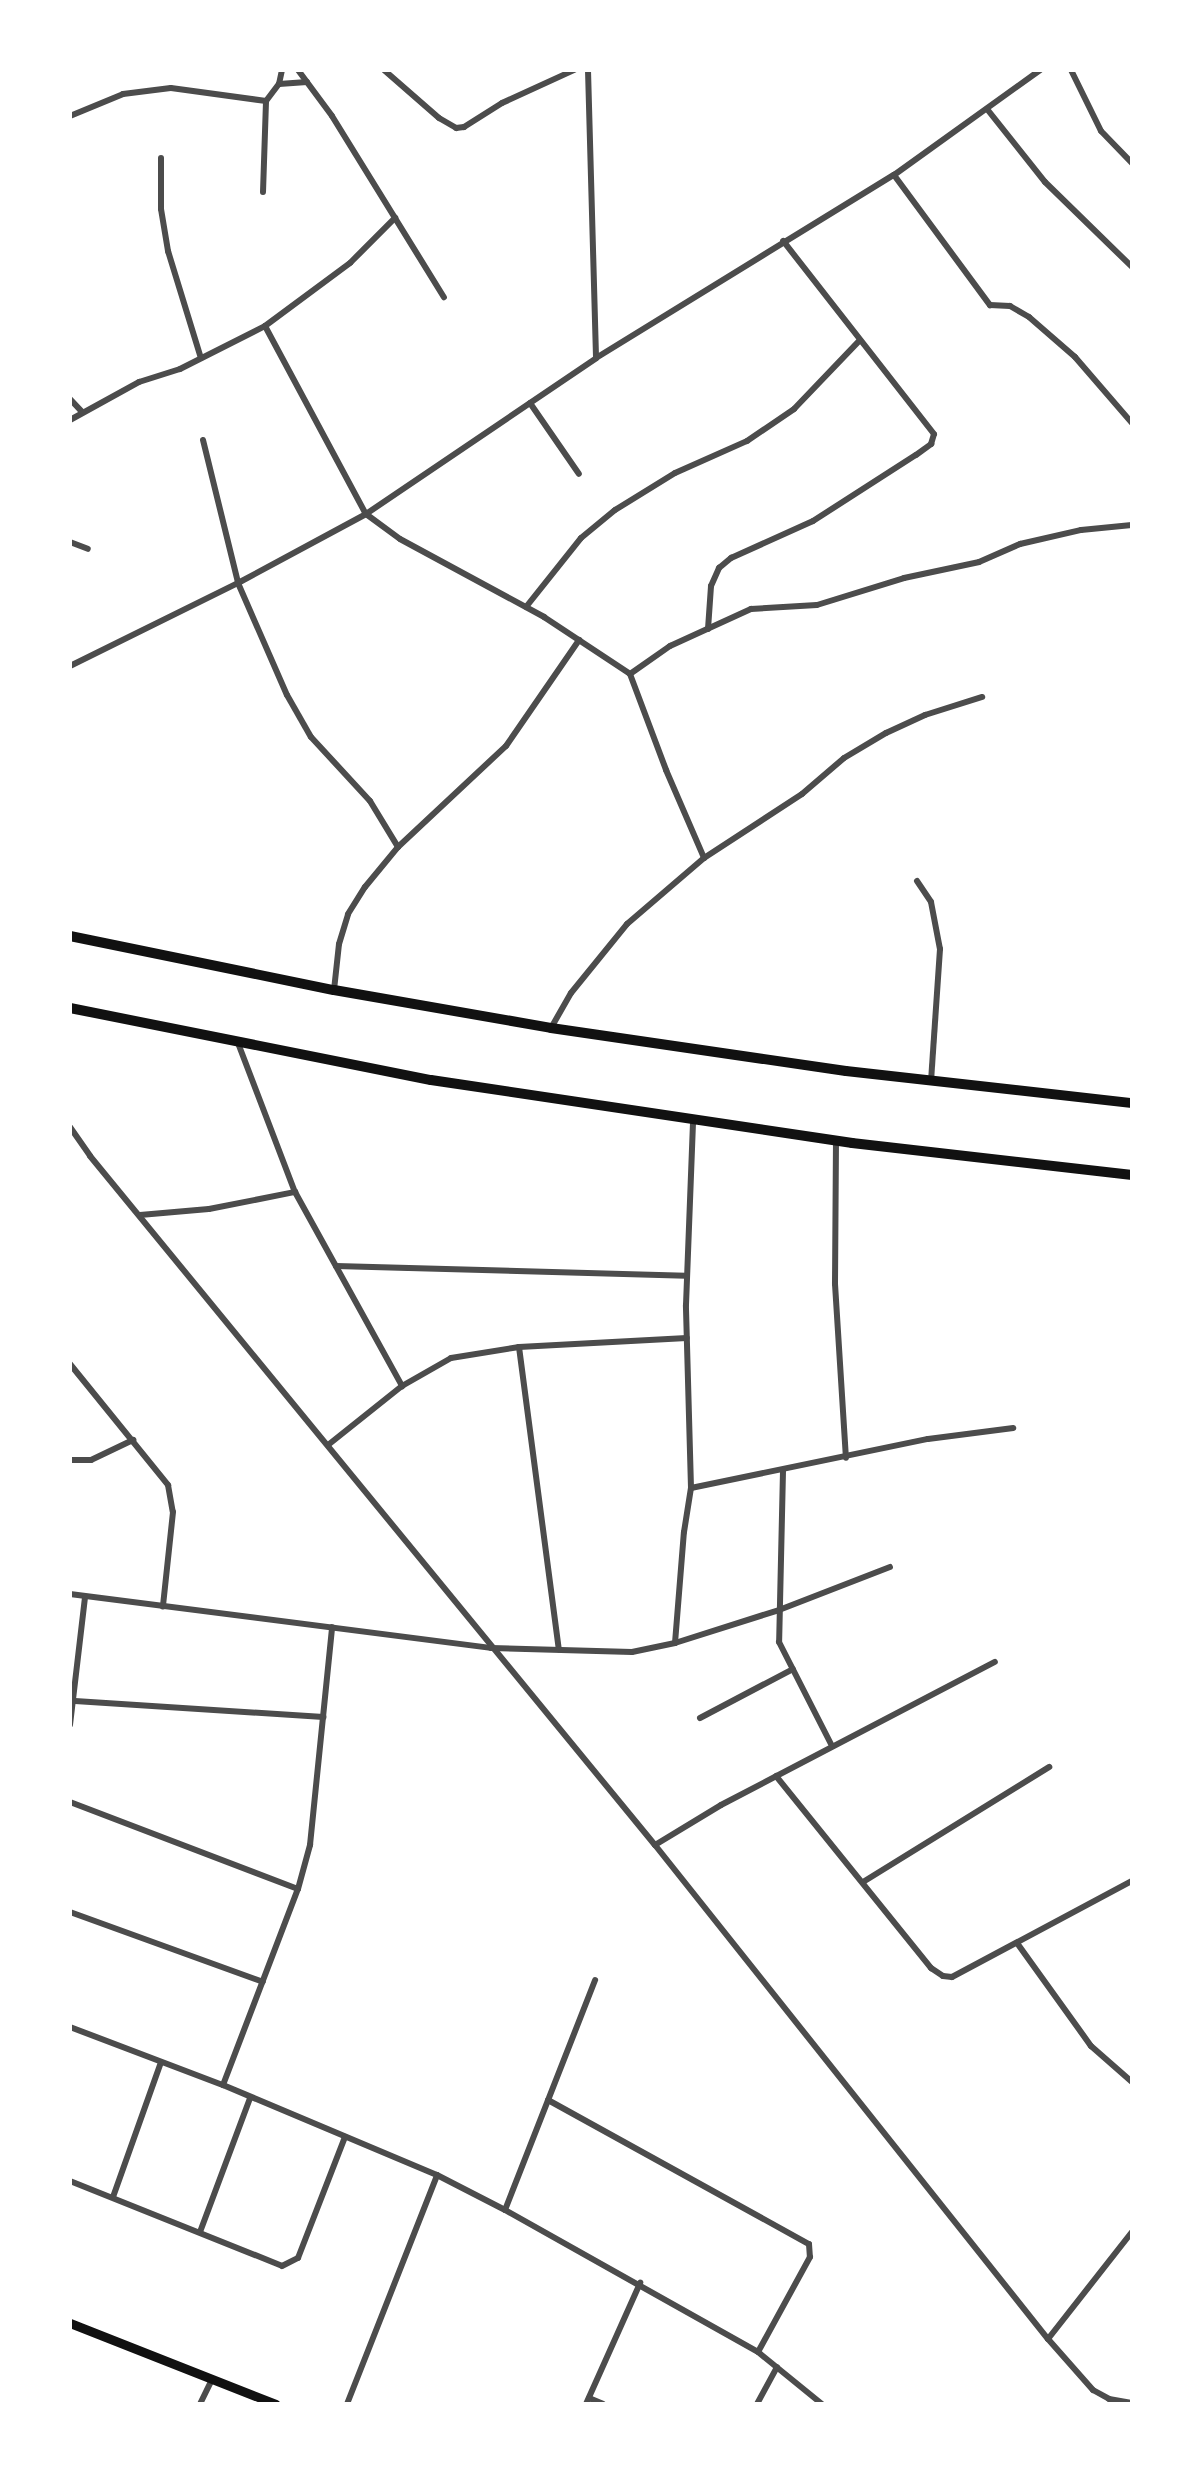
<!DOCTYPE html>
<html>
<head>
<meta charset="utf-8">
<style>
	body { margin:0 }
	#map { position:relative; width:1202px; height:2474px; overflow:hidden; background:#fff; font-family:"PT Sans Narrow",sans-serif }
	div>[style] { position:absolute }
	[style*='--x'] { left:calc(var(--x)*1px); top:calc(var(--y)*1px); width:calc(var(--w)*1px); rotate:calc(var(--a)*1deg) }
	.minor>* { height:6px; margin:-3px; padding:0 3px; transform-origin:3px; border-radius:3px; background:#4c4c4c }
	.secondary>* { height:9px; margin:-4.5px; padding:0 4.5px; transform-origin:4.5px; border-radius:4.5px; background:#111 }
	.trunk>* { height:10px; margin:-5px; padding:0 5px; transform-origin:5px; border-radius:5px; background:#111 }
	span { translate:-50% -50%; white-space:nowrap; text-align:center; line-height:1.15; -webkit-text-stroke:8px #fff; paint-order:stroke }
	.frame { position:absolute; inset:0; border:72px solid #fff; pointer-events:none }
</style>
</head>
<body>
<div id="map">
	<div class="minor">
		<div style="--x:298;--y:70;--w:57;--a:53.5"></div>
		<div style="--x:332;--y:116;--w:213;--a:58.3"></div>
		<div style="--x:384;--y:70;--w:73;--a:41.1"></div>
		<div style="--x:439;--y:118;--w:20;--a:30"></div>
		<div style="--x:456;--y:128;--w:8;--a:-7"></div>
		<div style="--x:464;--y:127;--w:45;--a:-32.3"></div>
		<div style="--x:502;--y:103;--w:79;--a:-24.6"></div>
		<div style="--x:588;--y:70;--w:288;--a:88.4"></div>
		<div style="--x:1071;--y:70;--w:68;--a:63.8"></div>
		<div style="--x:1101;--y:131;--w:45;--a:45.9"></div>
		<div style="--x:279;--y:84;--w:28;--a:-4"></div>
		<div style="--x:987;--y:109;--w:93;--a:51.5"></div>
		<div style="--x:1045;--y:182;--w:122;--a:44.3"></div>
		<div style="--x:70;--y:116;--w:57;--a:-22.5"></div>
		<div style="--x:123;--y:94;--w:48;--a:-7.1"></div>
		<div style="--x:171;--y:88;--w:96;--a:7.8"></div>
		<div style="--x:161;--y:158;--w:51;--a:90"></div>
		<div style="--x:161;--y:209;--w:43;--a:80.5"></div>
		<div style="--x:168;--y:251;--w:112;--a:72.9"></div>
		<div style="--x:894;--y:175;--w:162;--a:53.6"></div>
		<div style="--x:990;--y:305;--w:20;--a:3"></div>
		<div style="--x:1010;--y:306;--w:22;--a:30"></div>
		<div style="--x:1029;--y:317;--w:61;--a:41"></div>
		<div style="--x:1075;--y:357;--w:87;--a:49.2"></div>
		<div style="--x:263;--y:192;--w:91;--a:-88.1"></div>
		<div style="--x:266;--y:101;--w:21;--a:-53"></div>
		<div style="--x:279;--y:84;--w:14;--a:-78"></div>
		<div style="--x:265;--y:326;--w:213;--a:61.8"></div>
		<div style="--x:366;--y:514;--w:42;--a:36.3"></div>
		<div style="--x:400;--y:539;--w:164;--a:28.4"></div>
		<div style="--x:544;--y:617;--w:103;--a:33.5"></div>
		<div style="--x:630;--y:674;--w:103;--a:69.4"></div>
		<div style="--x:666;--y:770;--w:96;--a:66.6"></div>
		<div style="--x:70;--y:399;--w:18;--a:47"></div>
		<div style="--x:530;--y:403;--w:86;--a:55.4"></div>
		<div style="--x:70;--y:420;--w:79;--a:-28.8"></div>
		<div style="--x:139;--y:382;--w:43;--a:-17.6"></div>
		<div style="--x:180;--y:369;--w:95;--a:-26.8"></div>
		<div style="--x:265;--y:326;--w:106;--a:-36.5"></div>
		<div style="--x:350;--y:263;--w:64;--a:-45"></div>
		<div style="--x:203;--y:440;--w:147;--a:76.2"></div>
		<div style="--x:238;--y:583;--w:122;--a:66.4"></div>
		<div style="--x:287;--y:695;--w:48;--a:60.3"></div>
		<div style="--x:311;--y:737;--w:87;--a:47.3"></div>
		<div style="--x:370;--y:801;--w:54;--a:58.7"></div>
		<div style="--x:70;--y:542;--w:19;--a:21"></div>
		<div style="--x:526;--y:607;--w:88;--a:-51.4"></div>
		<div style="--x:581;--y:538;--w:44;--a:-39.5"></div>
		<div style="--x:615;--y:510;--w:70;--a:-31.7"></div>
		<div style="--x:675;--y:473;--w:79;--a:-24"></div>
		<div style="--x:747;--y:441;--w:57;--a:-34.2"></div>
		<div style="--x:794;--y:409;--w:95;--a:-46.3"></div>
		<div style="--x:708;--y:629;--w:43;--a:-86"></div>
		<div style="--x:711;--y:586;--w:20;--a:-66"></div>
		<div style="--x:719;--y:568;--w:16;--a:-40"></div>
		<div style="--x:731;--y:558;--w:90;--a:-24.3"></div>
		<div style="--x:813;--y:521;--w:122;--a:-32.7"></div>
		<div style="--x:916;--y:455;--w:19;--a:-36"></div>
		<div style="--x:931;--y:444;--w:10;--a:-73"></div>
		<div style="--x:934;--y:434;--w:245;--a:-128"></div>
		<div style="--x:70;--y:666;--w:187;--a:-26.3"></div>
		<div style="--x:238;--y:583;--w:145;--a:-28.3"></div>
		<div style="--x:366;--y:514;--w:278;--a:-34.1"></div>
		<div style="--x:596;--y:358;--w:350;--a:-31.6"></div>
		<div style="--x:894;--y:175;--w:180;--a:-35.7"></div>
		<div style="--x:630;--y:674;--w:49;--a:-35"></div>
		<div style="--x:670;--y:646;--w:89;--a:-24.6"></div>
		<div style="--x:751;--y:609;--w:66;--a:-3.5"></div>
		<div style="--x:817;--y:605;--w:91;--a:-17.2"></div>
		<div style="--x:904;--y:578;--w:77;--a:-12"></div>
		<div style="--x:979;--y:562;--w:45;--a:-23.7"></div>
		<div style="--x:1020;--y:544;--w:63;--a:-12.9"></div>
		<div style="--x:1081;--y:530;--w:51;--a:-5.6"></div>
		<div style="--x:917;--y:881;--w:25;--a:56"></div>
		<div style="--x:931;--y:902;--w:48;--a:79.2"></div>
		<div style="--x:940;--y:949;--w:131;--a:93.9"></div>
		<div style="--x:334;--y:990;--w:46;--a:-83.8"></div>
		<div style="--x:339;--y:944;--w:31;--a:-73"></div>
		<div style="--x:348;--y:914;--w:32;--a:-58"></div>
		<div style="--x:365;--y:887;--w:52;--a:-50.5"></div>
		<div style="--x:398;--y:847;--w:148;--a:-43.1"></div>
		<div style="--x:506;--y:746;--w:129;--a:-55.4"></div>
		<div style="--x:551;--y:1028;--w:40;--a:-60.3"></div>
		<div style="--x:571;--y:993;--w:89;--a:-50.9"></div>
		<div style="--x:627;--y:924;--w:101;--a:-40.6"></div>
		<div style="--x:704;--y:858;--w:117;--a:-33.1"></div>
		<div style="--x:802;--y:794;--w:55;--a:-40.6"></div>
		<div style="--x:844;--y:758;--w:49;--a:-30.8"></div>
		<div style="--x:886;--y:733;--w:43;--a:-24.8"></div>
		<div style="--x:925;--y:715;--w:60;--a:-17.5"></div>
		<div style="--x:238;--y:1043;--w:160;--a:69.1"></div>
		<div style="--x:295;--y:1192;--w:222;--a:61.1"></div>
		<div style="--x:70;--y:1127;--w:35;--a:55"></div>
		<div style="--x:90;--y:1156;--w:891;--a:50.65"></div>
		<div style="--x:655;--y:1845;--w:631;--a:51.5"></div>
		<div style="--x:1048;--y:2339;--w:68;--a:48.6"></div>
		<div style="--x:1093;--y:2390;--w:18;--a:29"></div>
		<div style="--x:1109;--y:2399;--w:23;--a:10"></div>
		<div style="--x:836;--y:1140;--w:144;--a:90.4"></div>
		<div style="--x:835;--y:1284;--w:174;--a:86.4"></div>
		<div style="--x:140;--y:1215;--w:69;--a:-5"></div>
		<div style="--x:209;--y:1209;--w:88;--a:-11.2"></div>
		<div style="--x:336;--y:1266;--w:350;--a:1.6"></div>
		<div style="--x:519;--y:1347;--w:305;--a:82.5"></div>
		<div style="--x:70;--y:1364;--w:156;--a:51"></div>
		<div style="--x:168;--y:1485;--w:27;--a:80"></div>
		<div style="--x:173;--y:1512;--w:95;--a:96.1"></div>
		<div style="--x:328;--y:1445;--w:95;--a:-38.6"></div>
		<div style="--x:402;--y:1386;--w:56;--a:-29.7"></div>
		<div style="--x:451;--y:1358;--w:69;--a:-9.2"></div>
		<div style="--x:519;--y:1347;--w:168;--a:-3.1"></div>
		<div style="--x:70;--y:1460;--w:21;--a:0"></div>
		<div style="--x:91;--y:1460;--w:47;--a:-25.5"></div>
		<div style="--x:783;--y:1471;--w:171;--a:91.3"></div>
		<div style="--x:779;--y:1642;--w:117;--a:63"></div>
		<div style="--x:691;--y:1488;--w:242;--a:-11.7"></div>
		<div style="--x:928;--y:1439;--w:86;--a:-7.4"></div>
		<div style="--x:70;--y:1594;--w:424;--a:7.3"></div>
		<div style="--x:491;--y:1648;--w:141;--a:1.6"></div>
		<div style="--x:632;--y:1652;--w:44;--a:-11.8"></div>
		<div style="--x:675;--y:1643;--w:109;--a:-17.6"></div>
		<div style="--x:779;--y:1610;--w:119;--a:-21.2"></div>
		<div style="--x:675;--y:1643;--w:111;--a:-85.4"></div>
		<div style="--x:684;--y:1532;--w:45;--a:-81"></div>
		<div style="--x:691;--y:1488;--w:183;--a:-91.6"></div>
		<div style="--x:686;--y:1305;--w:184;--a:-87.8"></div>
		<div style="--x:75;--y:1701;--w:249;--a:3.7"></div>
		<div style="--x:700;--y:1718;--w:105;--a:-27.8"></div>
		<div style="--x:70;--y:1725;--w:129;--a:-83.3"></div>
		<div style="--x:776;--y:1776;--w:247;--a:51.1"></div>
		<div style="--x:931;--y:1968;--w:14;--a:34"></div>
		<div style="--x:943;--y:1976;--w:9;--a:6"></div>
		<div style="--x:952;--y:1977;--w:204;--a:-28.1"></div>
		<div style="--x:70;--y:1802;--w:244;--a:20.9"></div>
		<div style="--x:655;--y:1845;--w:77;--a:-31.2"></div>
		<div style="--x:721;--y:1805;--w:309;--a:-27.6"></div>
		<div style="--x:863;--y:1882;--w:219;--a:-31.7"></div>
		<div style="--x:70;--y:1912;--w:205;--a:19.9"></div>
		<div style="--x:1017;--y:1943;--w:127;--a:54.3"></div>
		<div style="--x:1091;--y:2046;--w:55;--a:41.3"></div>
		<div style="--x:70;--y:2027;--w:164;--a:20.8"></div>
		<div style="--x:223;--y:2085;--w:232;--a:22.8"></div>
		<div style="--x:437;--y:2175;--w:76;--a:27.2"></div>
		<div style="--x:505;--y:2210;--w:290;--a:29.3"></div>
		<div style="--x:758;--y:2352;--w:82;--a:39.1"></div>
		<div style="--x:223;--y:2085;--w:210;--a:-69.1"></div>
		<div style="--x:298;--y:1889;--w:46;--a:-74.7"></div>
		<div style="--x:310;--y:1845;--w:219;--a:-84.2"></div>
		<div style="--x:548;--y:2100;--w:298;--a:28.9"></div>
		<div style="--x:809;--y:2244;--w:13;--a:86"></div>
		<div style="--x:810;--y:2257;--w:108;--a:118.7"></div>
		<div style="--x:70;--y:2181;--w:228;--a:21.8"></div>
		<div style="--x:282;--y:2266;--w:18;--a:-27"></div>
		<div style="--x:298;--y:2258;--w:130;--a:-68.8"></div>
		<div style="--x:113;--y:2197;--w:143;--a:-70.4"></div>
		<div style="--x:505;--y:2210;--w:247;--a:-68.6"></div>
		<div style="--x:200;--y:2232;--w:143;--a:-69.5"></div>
		<div style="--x:1048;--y:2339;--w:136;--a:-51.9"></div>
		<div style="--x:589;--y:2398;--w:15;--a:23"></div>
		<div style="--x:200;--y:2404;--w:28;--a:-64"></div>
		<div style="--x:347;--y:2404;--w:246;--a:-68.5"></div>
		<div style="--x:586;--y:2404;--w:133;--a:-65.9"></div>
		<div style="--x:757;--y:2404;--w:42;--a:-61.6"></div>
	</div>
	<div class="secondary">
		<div style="--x:70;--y:2323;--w:221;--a:21.5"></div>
	</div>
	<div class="trunk">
		<div style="--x:70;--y:936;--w:269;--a:11.6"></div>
		<div style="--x:334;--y:990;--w:220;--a:9.9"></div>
		<div style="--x:551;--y:1028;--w:298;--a:8.3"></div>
		<div style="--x:846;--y:1071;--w:288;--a:6.4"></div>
		<div style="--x:70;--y:1008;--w:368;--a:11.3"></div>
		<div style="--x:431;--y:1080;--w:426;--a:8.5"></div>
		<div style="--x:852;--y:1143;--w:282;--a:6.5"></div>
	</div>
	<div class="frame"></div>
</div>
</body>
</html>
